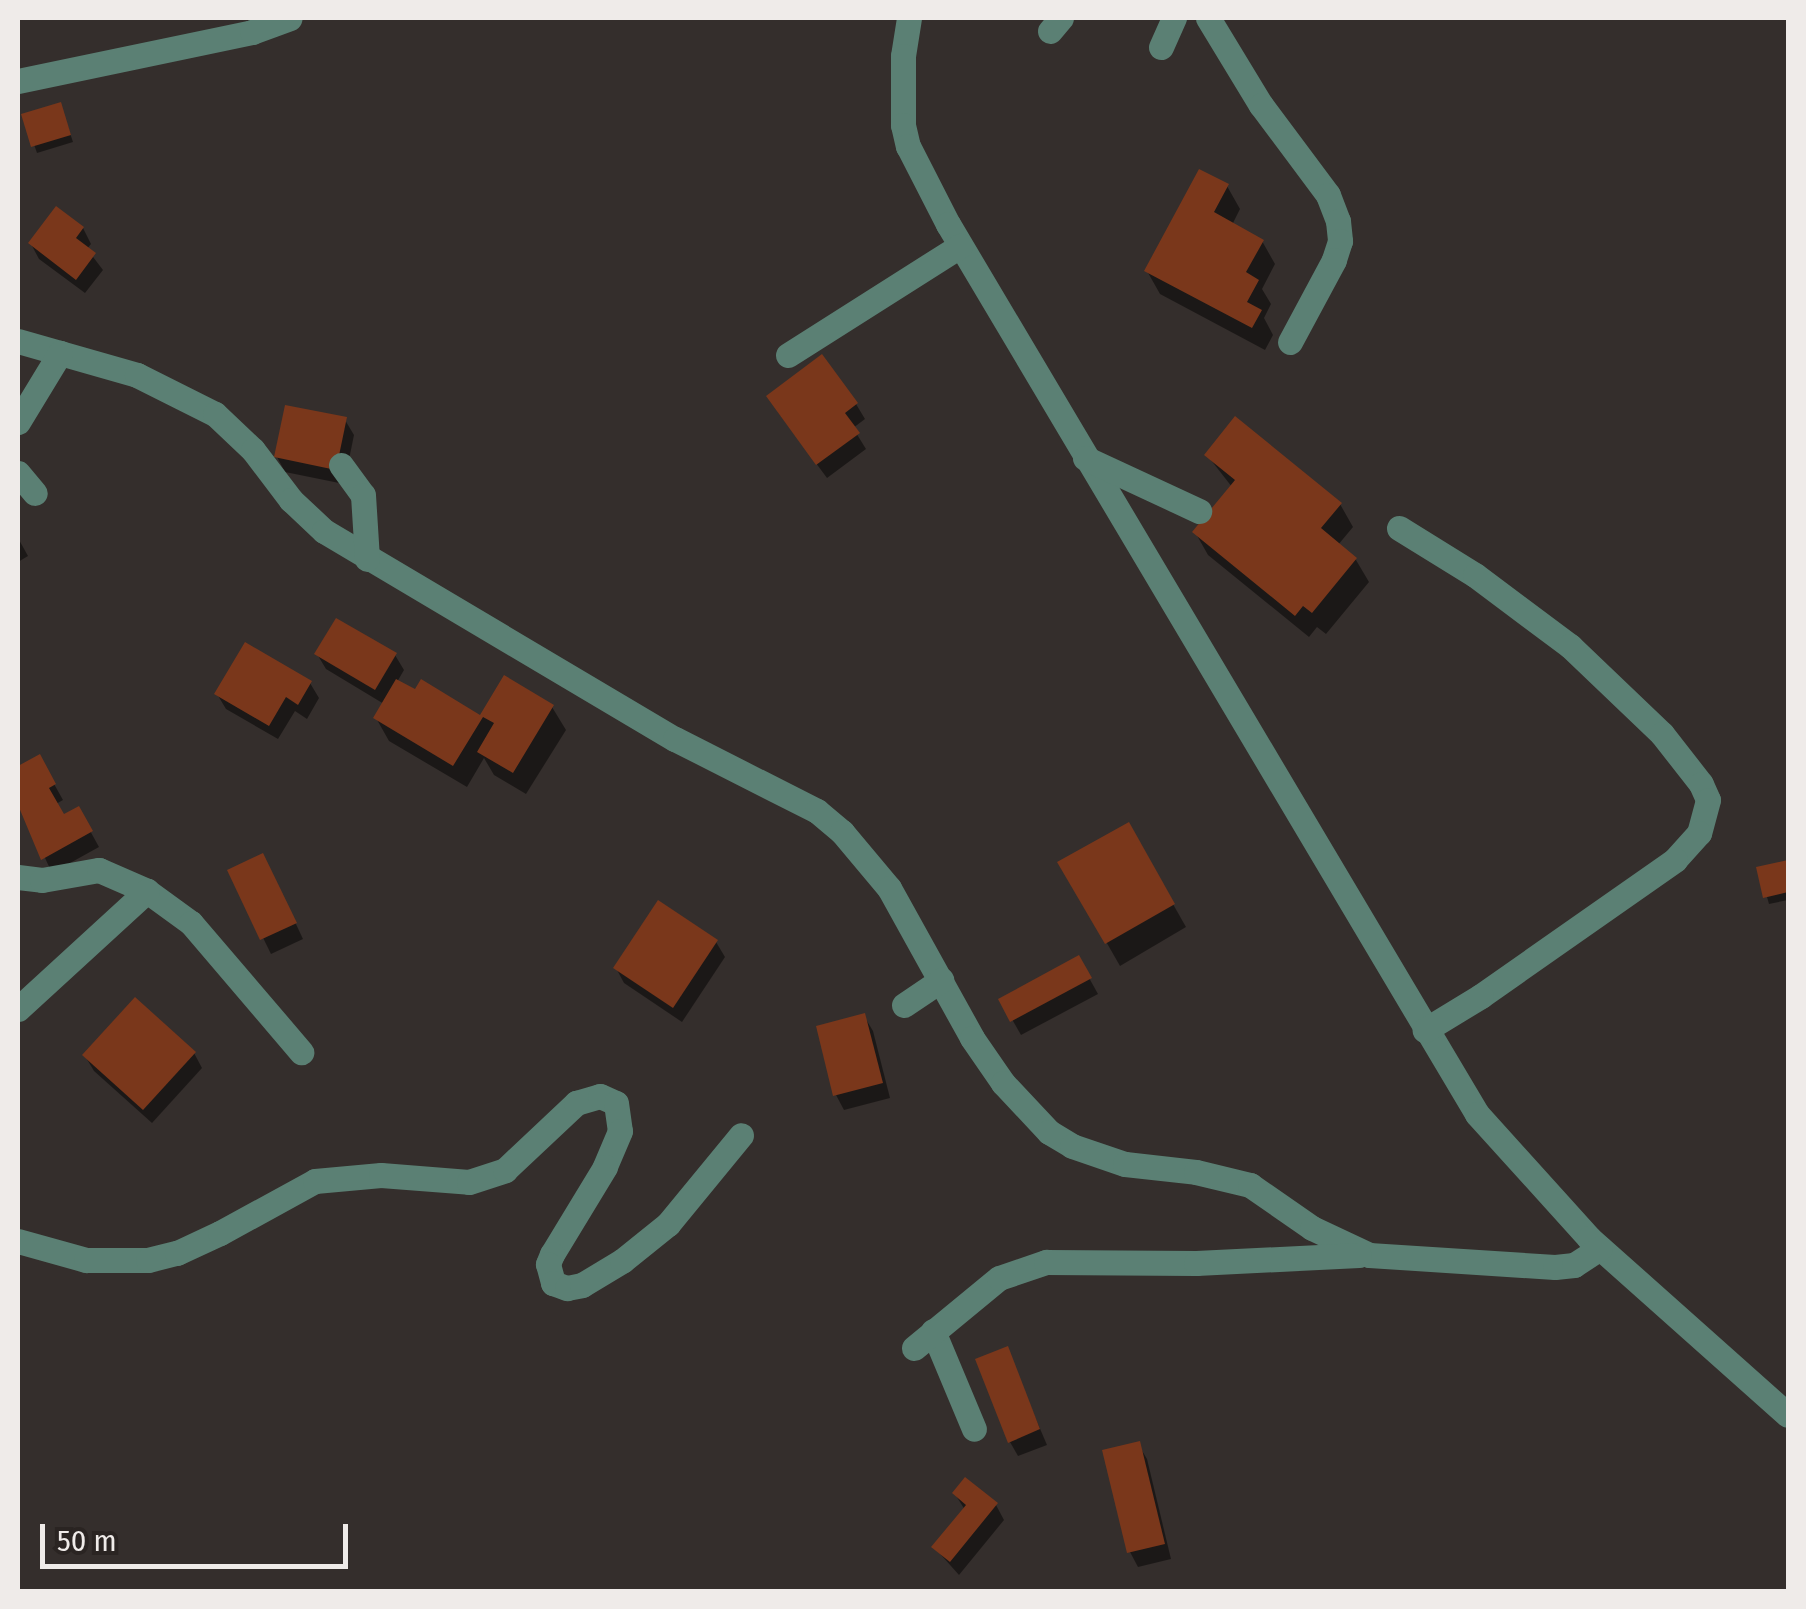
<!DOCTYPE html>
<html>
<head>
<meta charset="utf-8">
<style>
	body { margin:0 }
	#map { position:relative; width:1806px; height:1609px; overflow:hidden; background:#342e2c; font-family:"Fira Sans Condensed",sans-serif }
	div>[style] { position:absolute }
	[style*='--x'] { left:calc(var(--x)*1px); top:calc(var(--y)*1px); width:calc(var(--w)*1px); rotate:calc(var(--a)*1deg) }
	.shadow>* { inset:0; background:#0007 }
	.building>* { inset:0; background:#7a371b }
	.minor>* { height:25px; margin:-12.5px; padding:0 12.5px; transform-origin:12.5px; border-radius:12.5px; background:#5b8074 }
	span { translate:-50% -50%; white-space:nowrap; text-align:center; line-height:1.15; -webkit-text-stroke:9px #2a2422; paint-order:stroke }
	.frame { position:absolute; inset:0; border:20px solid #efebe9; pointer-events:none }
	.scale { position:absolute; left:40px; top:1524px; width:308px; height:45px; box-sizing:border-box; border:5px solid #efebe9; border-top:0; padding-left:12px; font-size:30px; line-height:35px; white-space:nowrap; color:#efebe9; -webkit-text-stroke:8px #2a2422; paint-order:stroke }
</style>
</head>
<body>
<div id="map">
	<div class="shadow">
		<div style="clip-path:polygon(63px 112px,73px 142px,37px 153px,24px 116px)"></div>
		<div style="clip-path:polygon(1227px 186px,1240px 209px,1232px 225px,1262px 241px,1275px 264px,1262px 289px,1271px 304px,1264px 318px,1273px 335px,1265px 350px,1160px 294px,1147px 271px)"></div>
		<div style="clip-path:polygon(83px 228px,91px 244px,87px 249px,103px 270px,85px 293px,39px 259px,31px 244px)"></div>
		<div style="clip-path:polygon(856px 404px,865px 419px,853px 428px,866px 449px,827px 478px,778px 412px)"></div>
		<div style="clip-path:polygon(345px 420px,354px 435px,344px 484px,285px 472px,277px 457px)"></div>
		<div style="clip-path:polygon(1207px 455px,1340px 504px,1353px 527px,1338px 545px,1356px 560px,1369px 582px,1326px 634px,1317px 627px,1309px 637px,1208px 555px,1195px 532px,1232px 487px)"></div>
		<div style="clip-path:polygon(18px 538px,28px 556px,18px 562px)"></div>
		<div style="clip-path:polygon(317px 654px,395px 655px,404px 670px,397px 682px,481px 718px,505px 678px,552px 707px,566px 730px,526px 794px,494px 775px,484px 758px,467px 787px,389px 741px,376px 718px,384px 704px,326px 669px)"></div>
		<div style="clip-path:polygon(310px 683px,319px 698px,307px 719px,295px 711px,278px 739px,226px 709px,217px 694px)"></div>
		<div style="clip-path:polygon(39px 757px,63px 800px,56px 804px,63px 817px,78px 809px,99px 847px,52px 873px,18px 800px,18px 769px)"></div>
		<div style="clip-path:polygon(1128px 825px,1186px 927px,1120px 966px,1061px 863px)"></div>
		<div style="clip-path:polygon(1788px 863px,1788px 900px,1769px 904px,1759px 869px)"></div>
		<div style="clip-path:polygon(230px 871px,271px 871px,303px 939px,271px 954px)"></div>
		<div style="clip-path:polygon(716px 942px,725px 957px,682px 1022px,624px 983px,616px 968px)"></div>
		<div style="clip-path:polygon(1078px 958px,1098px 994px,1021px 1035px,1001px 1000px)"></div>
		<div style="clip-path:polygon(864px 1016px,873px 1031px,890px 1098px,844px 1110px,836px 1095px)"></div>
		<div style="clip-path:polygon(194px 1053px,202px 1068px,152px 1123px,94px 1071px,85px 1056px)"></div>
		<div style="clip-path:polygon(1006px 1349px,1047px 1445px,1018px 1456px,1010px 1442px)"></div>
		<div style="clip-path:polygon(1138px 1444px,1147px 1459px,1171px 1559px,1138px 1567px,1130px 1552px)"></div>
		<div style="clip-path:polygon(955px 1494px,996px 1505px,1004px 1520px,959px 1575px,934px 1547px,965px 1510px)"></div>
	</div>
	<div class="building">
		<div style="clip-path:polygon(61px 102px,71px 135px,31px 147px,21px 114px)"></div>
		<div style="clip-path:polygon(1199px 169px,1229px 184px,1214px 212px,1264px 240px,1246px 272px,1259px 280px,1247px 302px,1262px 310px,1252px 328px,1144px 271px)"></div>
		<div style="clip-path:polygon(56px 206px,84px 227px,76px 238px,96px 253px,76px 280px,28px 243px)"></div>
		<div style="clip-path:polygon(822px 354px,858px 403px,845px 413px,860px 433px,816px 465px,766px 396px)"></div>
		<div style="clip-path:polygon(285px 405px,347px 417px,336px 470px,274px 457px)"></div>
		<div style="clip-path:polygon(1235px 416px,1342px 503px,1321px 528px,1357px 558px,1312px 613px,1303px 606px,1295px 616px,1192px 532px,1235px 480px,1204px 455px)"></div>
		<div style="clip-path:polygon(336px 618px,397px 653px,375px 690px,314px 654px)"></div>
		<div style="clip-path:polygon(245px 642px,312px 681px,298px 705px,286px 697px,269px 726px,214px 694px)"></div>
		<div style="clip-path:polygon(504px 675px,554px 705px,513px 773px,477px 752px,494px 723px,483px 717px,453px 766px,373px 718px,396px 679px,415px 689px,421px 679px,480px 715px)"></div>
		<div style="clip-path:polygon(40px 754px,56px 784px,49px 788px,64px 814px,79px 806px,93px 831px,41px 860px,18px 805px,18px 766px)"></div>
		<div style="clip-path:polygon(1129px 822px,1175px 904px,1105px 944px,1057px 862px)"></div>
		<div style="clip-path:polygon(263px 853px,297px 923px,260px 940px,227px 870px)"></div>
		<div style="clip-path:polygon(1788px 860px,1788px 892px,1763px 898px,1756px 867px)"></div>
		<div style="clip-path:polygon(658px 900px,718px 940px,673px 1008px,613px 968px)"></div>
		<div style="clip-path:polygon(1079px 955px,1092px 978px,1010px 1022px,998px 999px)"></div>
		<div style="clip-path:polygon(135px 997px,196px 1052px,143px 1110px,82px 1055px)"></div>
		<div style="clip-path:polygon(865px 1013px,883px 1083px,833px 1096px,816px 1026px)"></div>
		<div style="clip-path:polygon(1008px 1346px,1040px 1429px,1008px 1443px,975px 1359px)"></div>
		<div style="clip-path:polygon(1140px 1441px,1165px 1544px,1127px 1553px,1102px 1450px)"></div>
		<div style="clip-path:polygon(965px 1477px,998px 1503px,950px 1562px,931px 1547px,966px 1505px,952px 1493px)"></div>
	</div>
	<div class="minor">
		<div style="--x:909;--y:18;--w:38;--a:99"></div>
		<div style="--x:903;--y:56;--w:69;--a:90"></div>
		<div style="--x:903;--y:125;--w:22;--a:77"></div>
		<div style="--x:908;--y:146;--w:88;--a:62.9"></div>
		<div style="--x:948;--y:224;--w:1035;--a:59.27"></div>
		<div style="--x:1477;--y:1114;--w:167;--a:47.9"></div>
		<div style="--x:1589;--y:1238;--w:266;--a:41.7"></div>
		<div style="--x:1208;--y:18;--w:102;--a:58.7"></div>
		<div style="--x:1261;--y:105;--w:112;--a:53.3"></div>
		<div style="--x:1328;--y:195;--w:28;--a:69"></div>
		<div style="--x:1338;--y:221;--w:20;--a:84"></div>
		<div style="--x:1340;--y:241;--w:20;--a:108"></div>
		<div style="--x:1334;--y:260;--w:93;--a:118.2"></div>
		<div style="--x:1050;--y:31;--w:17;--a:-50"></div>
		<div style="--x:1161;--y:47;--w:32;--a:-66"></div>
		<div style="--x:18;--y:81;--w:239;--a:-11.8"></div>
		<div style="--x:252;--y:32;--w:40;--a:-20.2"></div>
		<div style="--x:18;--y:341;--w:124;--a:15.9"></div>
		<div style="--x:137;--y:375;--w:87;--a:26.6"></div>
		<div style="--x:215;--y:414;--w:52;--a:43.5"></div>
		<div style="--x:253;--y:450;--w:63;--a:52.8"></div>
		<div style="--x:291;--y:500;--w:45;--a:43.2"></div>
		<div style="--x:324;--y:531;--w:408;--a:30.7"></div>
		<div style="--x:675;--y:739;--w:159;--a:26.9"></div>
		<div style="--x:817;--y:811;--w:33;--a:40"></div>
		<div style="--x:842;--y:832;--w:73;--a:50"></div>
		<div style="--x:889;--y:888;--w:171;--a:61"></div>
		<div style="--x:972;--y:1038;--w:55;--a:55.4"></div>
		<div style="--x:1003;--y:1083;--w:67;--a:46.8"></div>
		<div style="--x:1049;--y:1132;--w:27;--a:31"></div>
		<div style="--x:1072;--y:1146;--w:56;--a:18.8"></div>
		<div style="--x:1125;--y:1164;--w:71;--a:6.4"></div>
		<div style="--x:1196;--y:1172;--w:56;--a:13.5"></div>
		<div style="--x:1250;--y:1185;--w:75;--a:34.7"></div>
		<div style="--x:1312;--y:1228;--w:63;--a:25.3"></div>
		<div style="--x:1369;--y:1255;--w:186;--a:3.7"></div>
		<div style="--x:1555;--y:1267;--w:19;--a:-6"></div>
		<div style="--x:1574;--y:1265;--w:31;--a:-33"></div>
		<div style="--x:788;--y:355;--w:204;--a:-32.4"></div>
		<div style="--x:18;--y:422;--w:81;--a:-58.7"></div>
		<div style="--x:1085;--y:458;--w:126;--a:24.9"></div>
		<div style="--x:341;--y:465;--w:37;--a:54"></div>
		<div style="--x:363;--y:495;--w:64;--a:86.4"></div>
		<div style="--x:18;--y:473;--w:26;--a:50"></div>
		<div style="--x:1399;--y:528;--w:89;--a:31.7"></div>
		<div style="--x:1475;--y:575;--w:119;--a:36.8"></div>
		<div style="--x:1570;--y:646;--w:127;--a:43.7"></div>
		<div style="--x:1662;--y:734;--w:63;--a:52"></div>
		<div style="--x:1701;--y:784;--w:17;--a:66"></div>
		<div style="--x:1708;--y:800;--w:34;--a:105"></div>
		<div style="--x:1699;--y:833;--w:36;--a:132"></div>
		<div style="--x:1675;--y:860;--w:237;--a:145"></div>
		<div style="--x:1481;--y:996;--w:66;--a:148.7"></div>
		<div style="--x:18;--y:877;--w:24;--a:7"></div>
		<div style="--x:42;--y:880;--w:58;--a:-10"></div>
		<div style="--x:99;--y:870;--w:52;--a:23.6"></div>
		<div style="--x:147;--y:891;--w:54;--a:36"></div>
		<div style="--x:191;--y:923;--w:170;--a:49.5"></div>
		<div style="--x:904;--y:1005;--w:45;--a:-34"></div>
		<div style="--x:18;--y:1009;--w:175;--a:-42.5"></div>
		<div style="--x:18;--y:1241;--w:71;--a:15.6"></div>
		<div style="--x:86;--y:1260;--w:62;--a:0"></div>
		<div style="--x:148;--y:1260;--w:30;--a:-14"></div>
		<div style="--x:177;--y:1253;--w:47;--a:-24.9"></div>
		<div style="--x:220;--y:1233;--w:108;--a:-28.7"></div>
		<div style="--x:315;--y:1181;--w:66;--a:-5.2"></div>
		<div style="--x:381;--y:1175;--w:88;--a:4.5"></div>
		<div style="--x:469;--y:1182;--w:38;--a:-18"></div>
		<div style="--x:505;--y:1170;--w:98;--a:-43.3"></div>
		<div style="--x:576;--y:1103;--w:25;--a:-16"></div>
		<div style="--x:600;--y:1096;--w:17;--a:24"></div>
		<div style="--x:616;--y:1103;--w:28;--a:82"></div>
		<div style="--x:620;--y:1131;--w:39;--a:113"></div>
		<div style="--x:605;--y:1167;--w:102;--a:121.3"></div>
		<div style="--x:552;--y:1254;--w:11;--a:112"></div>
		<div style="--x:548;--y:1264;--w:20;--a:75"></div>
		<div style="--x:553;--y:1283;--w:15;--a:20"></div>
		<div style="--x:567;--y:1288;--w:15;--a:-11"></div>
		<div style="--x:582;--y:1285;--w:47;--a:-31"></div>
		<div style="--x:622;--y:1261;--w:59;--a:-38.8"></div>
		<div style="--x:668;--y:1224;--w:115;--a:-50.6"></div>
		<div style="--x:933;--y:1331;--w:106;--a:67.3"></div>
		<div style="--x:914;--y:1348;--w:110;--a:-39.5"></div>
		<div style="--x:999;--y:1278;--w:50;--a:-18.8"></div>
		<div style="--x:1046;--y:1262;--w:150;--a:0.4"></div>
		<div style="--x:1196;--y:1263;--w:163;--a:-2.8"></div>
	</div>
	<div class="frame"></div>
	<div class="scale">50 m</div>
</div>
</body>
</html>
